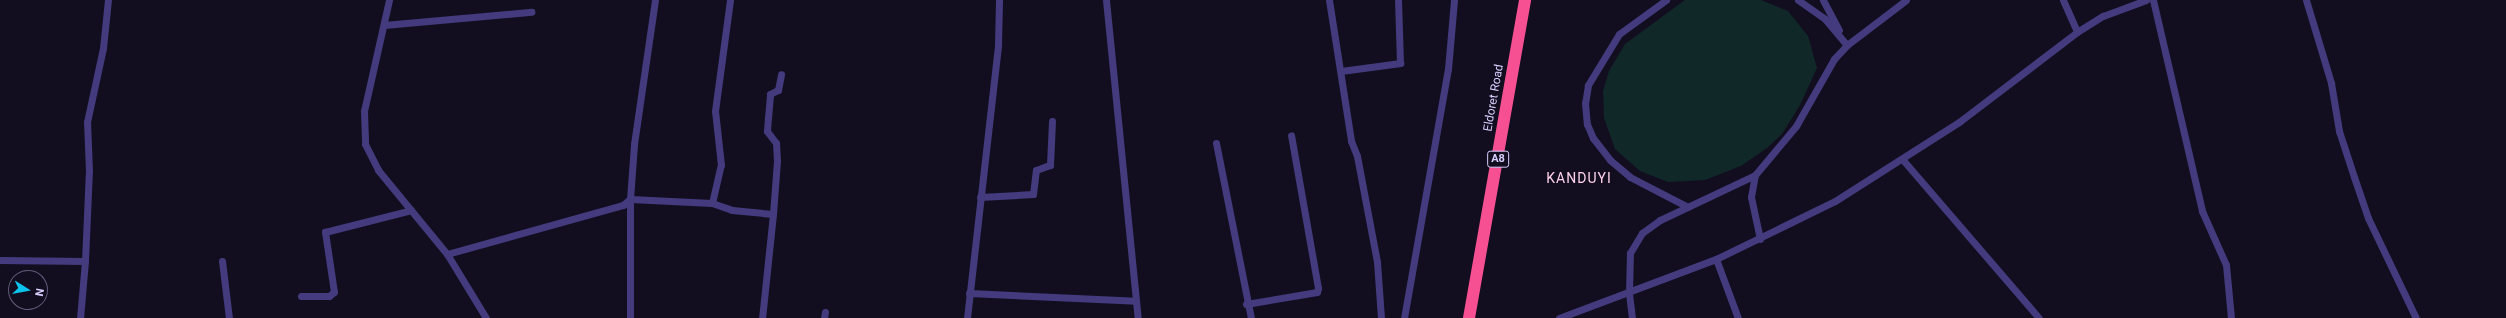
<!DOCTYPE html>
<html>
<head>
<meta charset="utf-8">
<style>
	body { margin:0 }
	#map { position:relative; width:2506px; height:318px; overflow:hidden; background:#120e20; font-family:Roboto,sans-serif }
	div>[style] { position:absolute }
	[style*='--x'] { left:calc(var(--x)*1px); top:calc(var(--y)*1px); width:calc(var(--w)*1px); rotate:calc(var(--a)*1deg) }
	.green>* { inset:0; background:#112829 }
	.street>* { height:7px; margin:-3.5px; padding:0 3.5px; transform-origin:3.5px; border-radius:3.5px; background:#433b7d }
	.highway>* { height:12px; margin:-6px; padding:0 6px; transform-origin:6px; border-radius:6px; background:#f75092 }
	span { translate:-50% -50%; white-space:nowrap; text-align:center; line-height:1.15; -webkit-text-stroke:3px #120e20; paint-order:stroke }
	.shield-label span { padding:1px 3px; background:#120e20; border:1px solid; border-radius:3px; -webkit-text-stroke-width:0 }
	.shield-label { font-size:11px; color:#d8cffd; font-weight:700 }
	.street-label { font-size:12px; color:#d8cffd }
	.quarter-label { font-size:14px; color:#fdd1e9; letter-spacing:1px }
	.north { position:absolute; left:8px; top:270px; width:40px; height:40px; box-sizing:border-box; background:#120e20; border:1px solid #615b78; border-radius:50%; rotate:101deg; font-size:11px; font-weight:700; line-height:16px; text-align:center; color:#d8cffd }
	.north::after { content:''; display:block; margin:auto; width:14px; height:18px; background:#0bc3ec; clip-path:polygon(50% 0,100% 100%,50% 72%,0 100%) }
</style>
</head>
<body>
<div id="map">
	<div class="green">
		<div style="clip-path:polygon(1685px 0,1761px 0,1788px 11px,1808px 36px,1817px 68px,1800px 105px,1782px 134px,1767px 148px,1741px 166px,1705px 180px,1668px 182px,1640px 171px,1615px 149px,1604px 118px,1603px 91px,1609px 71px,1625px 44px)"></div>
	</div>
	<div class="street">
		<div style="--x:389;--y:0;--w:114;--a:102.7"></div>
		<div style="--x:364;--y:111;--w:33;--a:88"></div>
		<div style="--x:365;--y:144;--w:29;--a:63"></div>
		<div style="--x:378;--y:170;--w:109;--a:50.6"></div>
		<div style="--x:447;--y:254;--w:75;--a:58.6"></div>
		<div style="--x:1106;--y:0;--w:320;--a:84.3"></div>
		<div style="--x:1329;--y:0;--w:143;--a:81.1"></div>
		<div style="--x:1351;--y:141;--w:16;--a:68"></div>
		<div style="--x:1357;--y:156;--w:108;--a:79.3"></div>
		<div style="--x:1377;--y:262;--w:56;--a:85.9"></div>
		<div style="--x:1666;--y:0;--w:58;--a:144.1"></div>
		<div style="--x:1619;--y:34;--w:60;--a:121.3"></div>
		<div style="--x:1588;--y:85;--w:18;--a:99"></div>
		<div style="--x:1585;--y:103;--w:21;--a:85"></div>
		<div style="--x:1587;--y:124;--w:15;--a:67"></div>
		<div style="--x:1593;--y:138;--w:28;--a:52"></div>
		<div style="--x:1610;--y:160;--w:26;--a:40"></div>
		<div style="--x:1630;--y:177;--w:65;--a:27.3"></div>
		<div style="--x:1798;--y:0;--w:33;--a:35"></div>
		<div style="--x:1825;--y:19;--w:34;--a:50"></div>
		<div style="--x:1823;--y:0;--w:34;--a:62"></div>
		<div style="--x:2063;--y:0;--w:35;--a:66"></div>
		<div style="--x:2153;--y:0;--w:217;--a:76.9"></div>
		<div style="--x:2202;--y:211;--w:59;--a:66"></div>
		<div style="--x:2226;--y:265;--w:53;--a:84.6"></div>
		<div style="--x:2306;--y:0;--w:87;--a:73.2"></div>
		<div style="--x:2331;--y:83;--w:49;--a:80.5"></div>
		<div style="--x:2339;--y:131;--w:48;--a:71.9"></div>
		<div style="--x:2354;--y:177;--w:43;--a:71.1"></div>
		<div style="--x:2368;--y:218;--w:111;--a:64.4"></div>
		<div style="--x:384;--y:25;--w:148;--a:-5.1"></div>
		<div style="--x:1341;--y:71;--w:60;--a:-7.7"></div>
		<div style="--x:1400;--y:63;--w:63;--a:-91.8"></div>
		<div style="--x:1216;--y:143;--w:178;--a:78.7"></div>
		<div style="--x:1903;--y:160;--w:208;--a:49.3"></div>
		<div style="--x:980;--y:197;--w:53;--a:-3.2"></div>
		<div style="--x:1033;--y:194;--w:24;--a:-83"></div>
		<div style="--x:1036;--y:170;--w:15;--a:-20"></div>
		<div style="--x:1050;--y:165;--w:44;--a:-87.4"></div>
		<div style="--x:712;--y:203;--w:39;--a:-77"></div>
		<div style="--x:721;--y:165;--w:54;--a:-96.3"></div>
		<div style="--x:715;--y:111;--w:112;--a:-82.3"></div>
		<div style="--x:773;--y:214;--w:53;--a:-85.7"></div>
		<div style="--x:777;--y:161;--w:18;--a:-93"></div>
		<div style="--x:776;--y:143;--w:15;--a:-127"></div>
		<div style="--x:767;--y:131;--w:13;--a:-86"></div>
		<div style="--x:768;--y:118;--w:24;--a:-85"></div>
		<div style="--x:770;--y:94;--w:9;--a:-27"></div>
		<div style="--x:778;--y:90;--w:16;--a:-79"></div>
		<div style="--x:1760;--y:239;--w:43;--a:-102.1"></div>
		<div style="--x:1751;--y:197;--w:22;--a:-80"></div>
		<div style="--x:1755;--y:175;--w:64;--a:-50.1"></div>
		<div style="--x:1796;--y:126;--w:77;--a:-60.4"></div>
		<div style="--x:1834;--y:59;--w:19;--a:-47"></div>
		<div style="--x:1847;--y:45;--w:74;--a:-37.3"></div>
		<div style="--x:447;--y:254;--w:183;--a:-15.6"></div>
		<div style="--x:623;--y:205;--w:9;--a:-41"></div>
		<div style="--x:630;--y:199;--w:82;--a:2.8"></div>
		<div style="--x:712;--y:203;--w:21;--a:19"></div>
		<div style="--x:732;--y:210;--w:41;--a:5.6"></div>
		<div style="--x:773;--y:214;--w:105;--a:96"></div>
		<div style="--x:1716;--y:259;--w:63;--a:69.6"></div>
		<div style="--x:0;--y:260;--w:85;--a:0.7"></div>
		<div style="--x:85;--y:261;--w:57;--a:95"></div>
		<div style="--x:85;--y:261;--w:90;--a:-87.5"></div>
		<div style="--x:89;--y:171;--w:49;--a:-92.3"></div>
		<div style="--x:87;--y:122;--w:76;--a:-77.8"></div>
		<div style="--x:103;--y:48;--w:48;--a:-84.1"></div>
		<div style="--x:222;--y:261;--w:57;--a:83"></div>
		<div style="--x:969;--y:293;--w:167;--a:2.7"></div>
		<div style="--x:301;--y:296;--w:28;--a:0"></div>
		<div style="--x:329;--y:296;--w:6;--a:-39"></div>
		<div style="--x:334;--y:292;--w:61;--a:-98.5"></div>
		<div style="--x:325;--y:232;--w:89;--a:-14.3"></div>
		<div style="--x:1246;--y:304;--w:72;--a:-9.6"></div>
		<div style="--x:1317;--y:292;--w:4;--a:-76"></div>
		<div style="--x:1318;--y:288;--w:155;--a:-100"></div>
		<div style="--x:630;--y:318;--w:119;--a:-90"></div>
		<div style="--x:630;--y:199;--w:55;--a:-85.8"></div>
		<div style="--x:634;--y:144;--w:146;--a:-81.7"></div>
		<div style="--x:824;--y:318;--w:6;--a:-81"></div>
		<div style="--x:967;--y:318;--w:275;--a:-83.5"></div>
		<div style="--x:998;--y:45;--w:45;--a:-88.7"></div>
		<div style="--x:1404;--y:318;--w:253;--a:-80"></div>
		<div style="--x:1448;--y:69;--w:69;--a:-85"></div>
		<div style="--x:1559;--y:318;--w:168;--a:-20.6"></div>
		<div style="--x:1716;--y:259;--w:132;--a:-26"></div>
		<div style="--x:1835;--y:201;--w:147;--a:-32.5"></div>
		<div style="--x:1959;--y:122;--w:148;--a:-37.3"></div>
		<div style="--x:2077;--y:32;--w:31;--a:-32"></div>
		<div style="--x:2103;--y:16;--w:46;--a:-20.4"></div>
		<div style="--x:1632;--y:318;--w:25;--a:-97"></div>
		<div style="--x:1629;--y:293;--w:40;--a:-88.6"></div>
		<div style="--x:1630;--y:253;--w:23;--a:-59"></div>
		<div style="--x:1642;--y:233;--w:22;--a:-36"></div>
		<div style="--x:1660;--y:220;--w:105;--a:-25.3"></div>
	</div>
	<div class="highway">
		<div style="--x:1469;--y:318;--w:323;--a:-80"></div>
	</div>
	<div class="shield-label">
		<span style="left:1498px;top:159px">A8</span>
	</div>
	<div class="street-label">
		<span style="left:1494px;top:98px;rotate:-80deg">Eldoret Road</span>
	</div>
	<div class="quarter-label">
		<span style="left:1579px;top:178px">KANDUYI</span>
	</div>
	<div class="north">N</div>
</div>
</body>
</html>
